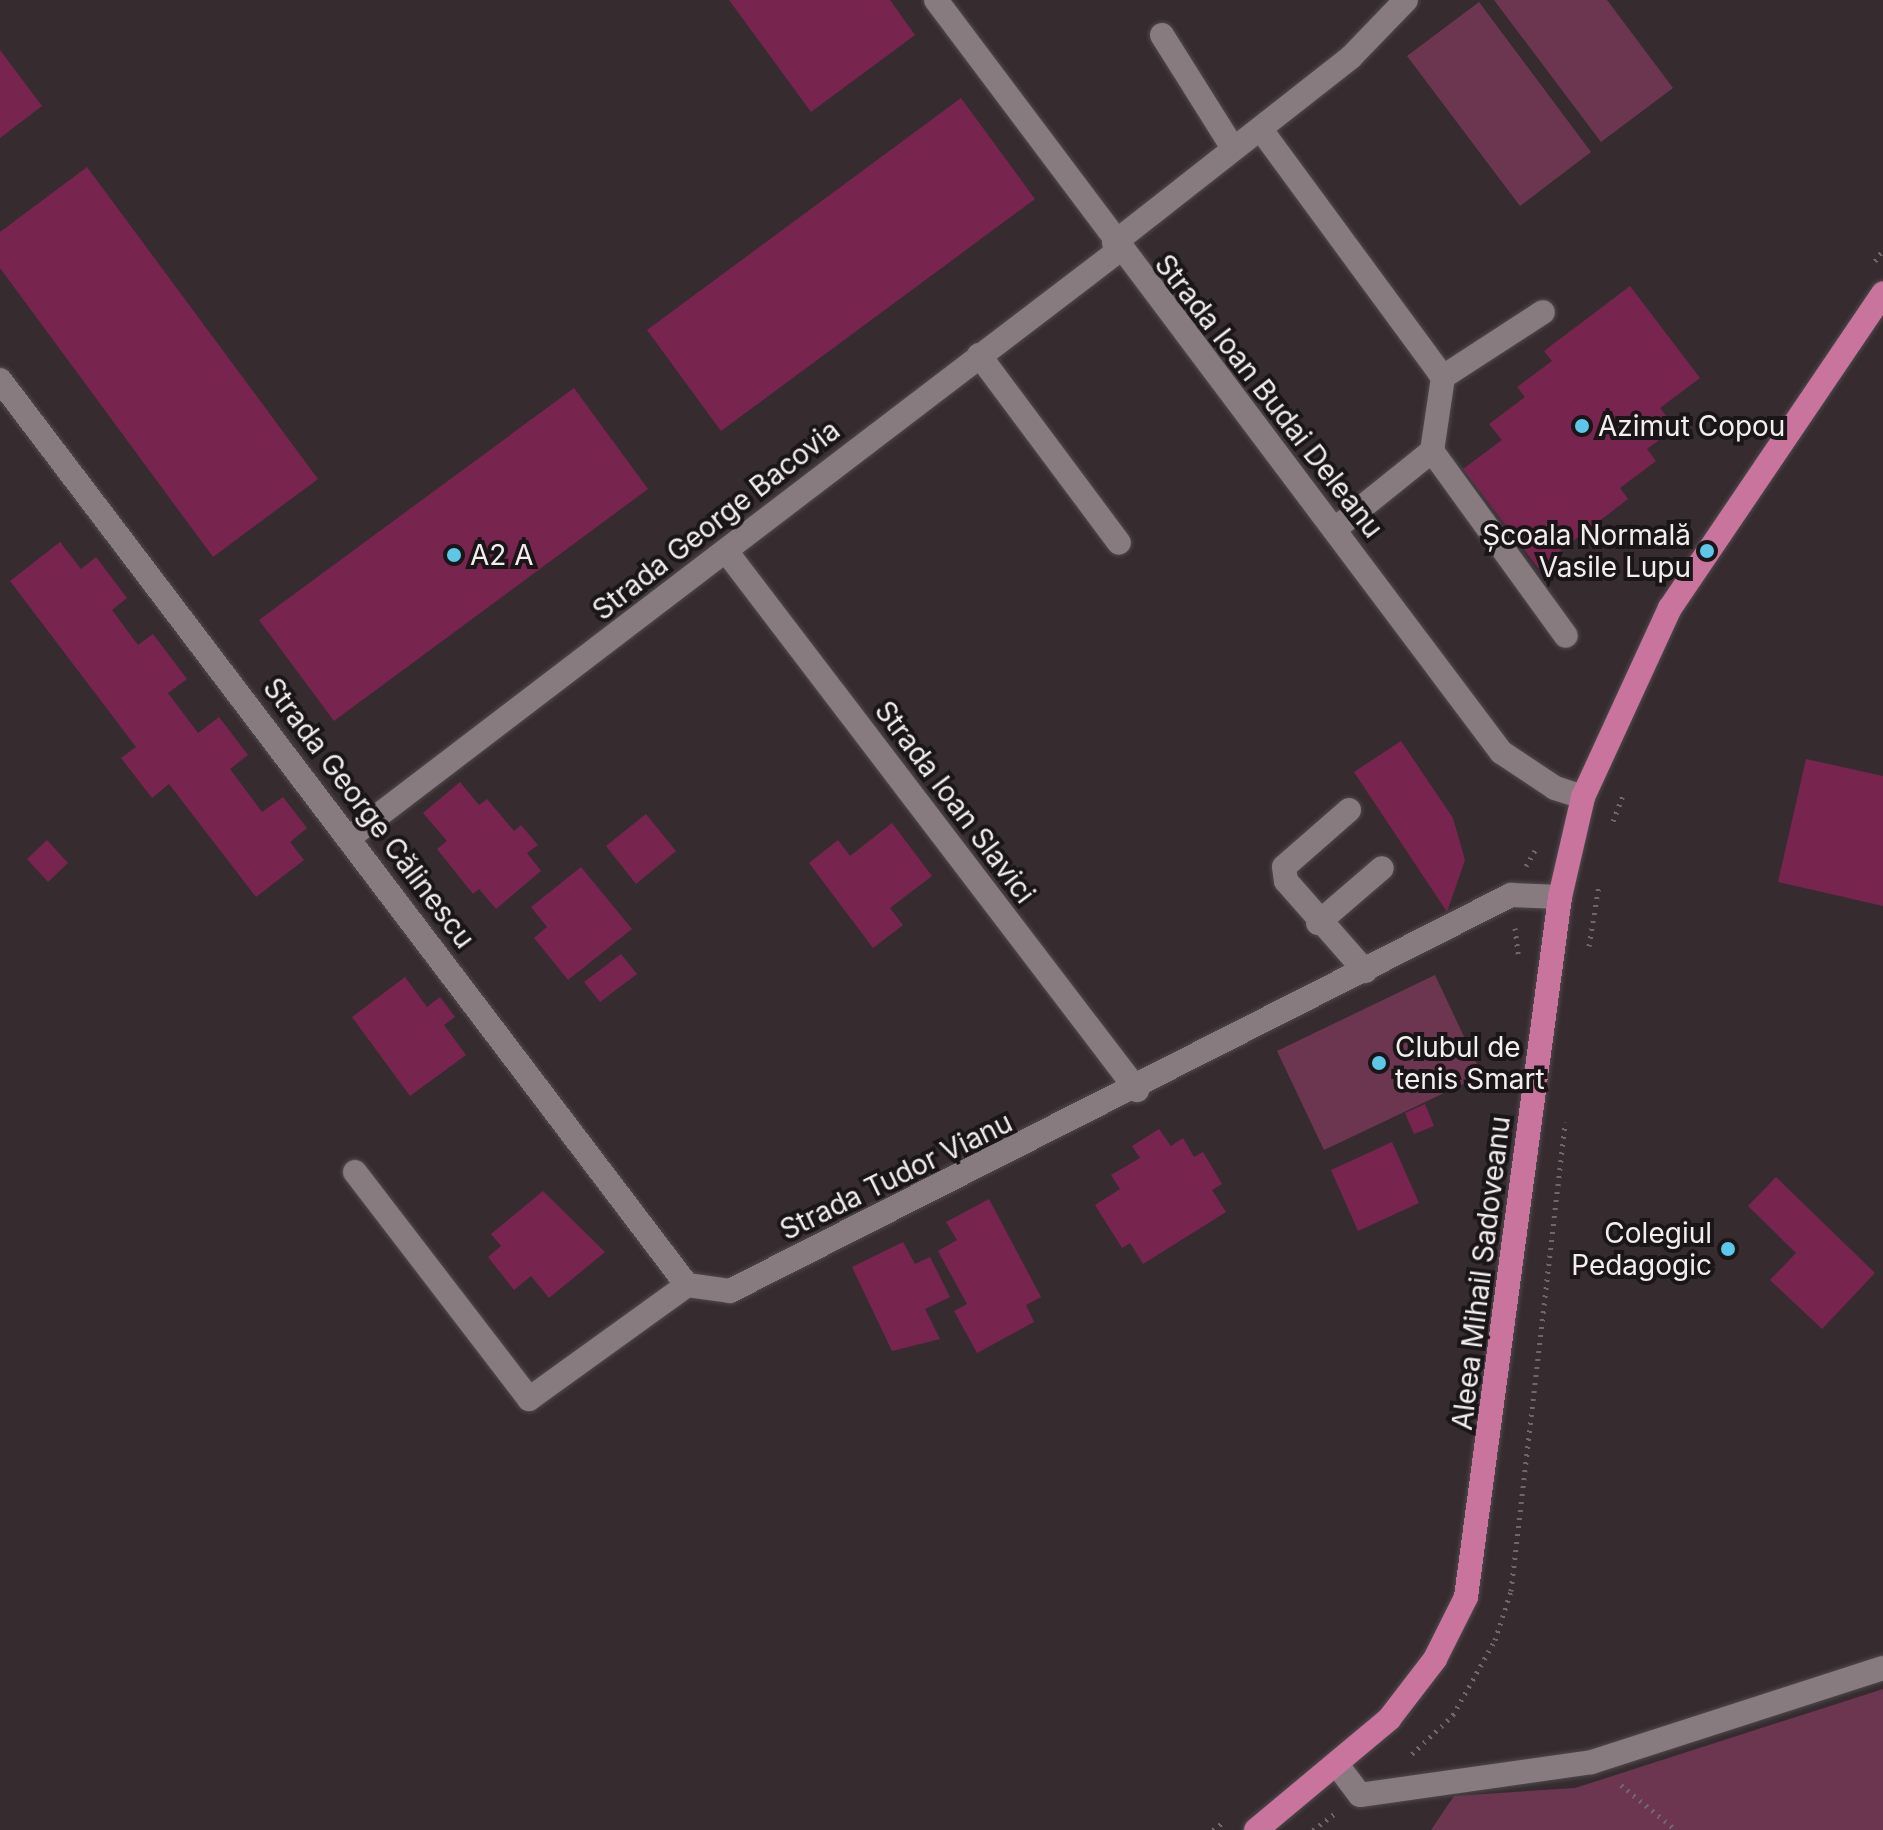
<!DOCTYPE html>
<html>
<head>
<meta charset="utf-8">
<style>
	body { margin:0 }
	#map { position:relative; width:1883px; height:1830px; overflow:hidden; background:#362c30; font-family:Inter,sans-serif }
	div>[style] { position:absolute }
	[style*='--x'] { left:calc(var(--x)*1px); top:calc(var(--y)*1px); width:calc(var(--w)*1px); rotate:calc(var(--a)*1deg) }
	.green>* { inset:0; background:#6d3650 }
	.building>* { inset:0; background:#77244f }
	.path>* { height:5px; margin-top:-2.5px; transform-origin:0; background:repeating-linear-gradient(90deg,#70676b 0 2px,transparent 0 8px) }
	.roads { filter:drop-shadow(0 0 2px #50494c) drop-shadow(0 0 2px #50494c) }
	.minor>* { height:24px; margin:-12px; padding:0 12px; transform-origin:12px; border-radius:12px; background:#877b80 }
	.major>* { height:24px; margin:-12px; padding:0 12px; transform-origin:12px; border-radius:12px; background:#c9749d }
	.dots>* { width:22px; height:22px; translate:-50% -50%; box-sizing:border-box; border:4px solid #1a1618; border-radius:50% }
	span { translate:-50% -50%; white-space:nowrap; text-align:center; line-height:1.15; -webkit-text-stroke:8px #1a1618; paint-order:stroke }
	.street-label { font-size:28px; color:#f3edef }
	.poi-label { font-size:28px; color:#f3edef }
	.left { translate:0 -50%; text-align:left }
	.right { translate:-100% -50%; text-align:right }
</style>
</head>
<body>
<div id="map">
	<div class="green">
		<div style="clip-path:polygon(1494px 0,1607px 0,1673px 88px,1601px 142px)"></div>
		<div style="clip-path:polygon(1479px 2px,1591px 152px,1520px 206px,1407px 56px)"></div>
		<div style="clip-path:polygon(1435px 975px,1482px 1075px,1324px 1150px,1277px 1051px)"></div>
		<div style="clip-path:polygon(1883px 1689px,1883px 1830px,1431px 1830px,1454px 1796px,1575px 1788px)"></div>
	</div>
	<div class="building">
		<div style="clip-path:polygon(729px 0,890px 0,915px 35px,811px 112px)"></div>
		<div style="clip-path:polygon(0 50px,42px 106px,0 138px)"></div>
		<div style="clip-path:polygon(961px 98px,1035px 199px,721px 431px,647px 330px)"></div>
		<div style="clip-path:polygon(87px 167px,318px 479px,213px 557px,0 268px,0 232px)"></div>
		<div style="clip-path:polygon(1630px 286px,1700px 378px,1660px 408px,1675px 428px,1647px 449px,1656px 461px,1620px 488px,1628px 499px,1538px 568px,1463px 469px,1502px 440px,1489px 424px,1525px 397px,1517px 387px,1552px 361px,1544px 351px)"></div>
		<div style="clip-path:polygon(574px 388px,648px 489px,334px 721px,259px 620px)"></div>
		<div style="clip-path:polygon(60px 542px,81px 569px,96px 557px,127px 598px,112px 610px,138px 645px,153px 634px,187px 679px,168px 693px,198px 733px,219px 717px,248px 755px,230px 769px,262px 812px,283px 797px,307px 828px,290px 842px,304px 860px,256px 897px,169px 784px,152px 798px,121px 758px,136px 747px,10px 581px)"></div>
		<div style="clip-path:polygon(1401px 741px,1453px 818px,1465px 860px,1447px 912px,1354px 772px)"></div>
		<div style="clip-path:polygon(1806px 759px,1883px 776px,1883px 906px,1778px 882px)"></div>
		<div style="clip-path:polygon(460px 782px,479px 805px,487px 799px,514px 831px,521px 825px,538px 845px,527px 853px,541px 871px,496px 909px,479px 889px,473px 894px,437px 849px,447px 841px,423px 813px)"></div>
		<div style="clip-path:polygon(646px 814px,676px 851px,636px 884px,606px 846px)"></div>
		<div style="clip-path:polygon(892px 823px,932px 876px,890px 908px,903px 925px,873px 948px,809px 863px,838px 840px,850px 856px)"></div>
		<div style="clip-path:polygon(47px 840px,68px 863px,48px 882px,27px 859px)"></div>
		<div style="clip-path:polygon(581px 867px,632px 929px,568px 980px,534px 938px,547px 927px,531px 907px)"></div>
		<div style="clip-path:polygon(621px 954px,637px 974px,600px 1002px,584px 982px)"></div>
		<div style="clip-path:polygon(405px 977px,427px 1007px,440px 997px,455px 1017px,444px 1025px,466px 1055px,410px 1096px,352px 1017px)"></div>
		<div style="clip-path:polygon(1425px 1104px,1434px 1126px,1414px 1134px,1405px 1113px)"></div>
		<div style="clip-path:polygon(1159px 1129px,1171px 1146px,1183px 1138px,1194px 1157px,1203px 1152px,1222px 1184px,1212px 1190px,1226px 1212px,1143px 1264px,1130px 1243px,1122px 1248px,1095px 1205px,1120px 1189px,1111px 1175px,1140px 1158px,1132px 1146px)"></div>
		<div style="clip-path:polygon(1392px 1142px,1419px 1203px,1358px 1231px,1331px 1170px)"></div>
		<div style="clip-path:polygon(1776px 1177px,1875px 1273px,1822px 1329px,1770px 1280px,1796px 1253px,1748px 1206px)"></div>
		<div style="clip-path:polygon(543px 1191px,605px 1252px,549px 1298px,531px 1276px,514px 1290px,488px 1257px,501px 1246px,491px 1234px)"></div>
		<div style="clip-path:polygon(989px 1199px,1041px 1297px,1026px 1305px,1034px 1322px,977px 1353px,954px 1311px,967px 1304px,938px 1251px,957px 1240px,946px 1222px)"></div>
		<div style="clip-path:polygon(903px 1242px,915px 1264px,930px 1257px,950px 1297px,925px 1309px,940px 1339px,892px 1351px,852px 1267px)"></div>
	</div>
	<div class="path">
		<div style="--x:1875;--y:261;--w:14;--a:-54"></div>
		<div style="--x:1613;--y:821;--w:30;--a:-69"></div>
		<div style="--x:1526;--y:866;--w:22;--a:-60"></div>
		<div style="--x:1515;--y:928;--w:26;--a:83"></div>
		<div style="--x:1589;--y:946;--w:62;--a:-80.7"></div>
		<div style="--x:1412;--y:1754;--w:57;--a:-43.6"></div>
		<div style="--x:1453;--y:1715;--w:86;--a:-60.8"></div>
		<div style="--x:1495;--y:1640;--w:52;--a:-71.9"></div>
		<div style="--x:1511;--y:1591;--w:472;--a:-83.4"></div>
		<div style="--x:1621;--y:1785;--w:71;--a:39.3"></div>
		<div style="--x:1213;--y:1830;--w:15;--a:-37"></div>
		<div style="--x:1313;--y:1830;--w:26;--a:-37"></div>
	</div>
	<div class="roads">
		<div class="minor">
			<div style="--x:936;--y:0;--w:941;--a:53.08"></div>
			<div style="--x:1501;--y:752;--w:65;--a:33.7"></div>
			<div style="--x:1555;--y:788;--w:29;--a:18"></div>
			<div style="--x:1162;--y:35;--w:133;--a:57.9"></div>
			<div style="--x:1262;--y:131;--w:305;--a:53.7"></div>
			<div style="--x:1114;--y:243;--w:301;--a:-38.1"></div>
			<div style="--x:1351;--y:57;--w:79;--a:-46"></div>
			<div style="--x:979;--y:355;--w:234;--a:53.3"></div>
			<div style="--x:0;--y:380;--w:1136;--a:52.8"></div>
			<div style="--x:1432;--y:451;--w:75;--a:-81.5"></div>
			<div style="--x:1443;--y:377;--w:119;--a:-33"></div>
			<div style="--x:1335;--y:529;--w:124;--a:-38.8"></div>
			<div style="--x:1432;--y:451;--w:228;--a:54.1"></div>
			<div style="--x:726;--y:551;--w:678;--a:52.67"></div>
			<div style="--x:1349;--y:810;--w:86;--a:138.8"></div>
			<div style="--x:1284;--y:867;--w:14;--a:82"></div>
			<div style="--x:1286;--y:881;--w:120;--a:48.7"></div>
			<div style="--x:350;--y:837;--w:966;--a:-37.34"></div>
			<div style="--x:1318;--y:923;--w:84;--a:-40.7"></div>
			<div style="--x:355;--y:1172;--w:286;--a:52.5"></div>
			<div style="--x:529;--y:1399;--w:195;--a:-35.8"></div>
			<div style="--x:687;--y:1285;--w:43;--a:7.9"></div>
			<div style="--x:730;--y:1291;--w:876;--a:-26.89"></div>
			<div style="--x:1511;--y:895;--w:49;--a:2.3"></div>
			<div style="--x:1338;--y:1766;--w:36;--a:53"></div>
			<div style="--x:1360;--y:1795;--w:234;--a:-8.1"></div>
			<div style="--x:1592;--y:1762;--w:306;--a:-17.9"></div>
		</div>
		<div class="major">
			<div style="--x:1256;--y:1830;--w:173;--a:-39.8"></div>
			<div style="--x:1389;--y:1719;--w:76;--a:-52.5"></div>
			<div style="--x:1435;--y:1659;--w:69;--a:-63.4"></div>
			<div style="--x:1466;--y:1597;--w:706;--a:-82.35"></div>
			<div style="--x:1560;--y:897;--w:103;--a:-77"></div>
			<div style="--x:1583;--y:797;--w:208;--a:-65.3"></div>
			<div style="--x:1670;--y:608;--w:380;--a:-55.9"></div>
		</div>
	</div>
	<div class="dots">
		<div style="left:1582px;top:426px;background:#5cc7e8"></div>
		<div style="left:1707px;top:551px;background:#5cc7e8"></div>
		<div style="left:454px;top:555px;background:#5cc7e8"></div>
		<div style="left:1379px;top:1063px;background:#5cc7e8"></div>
		<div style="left:1728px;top:1249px;background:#5cc7e8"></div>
	</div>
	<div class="street-label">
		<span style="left:1269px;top:396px;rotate:52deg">Strada Ioan Budai Deleanu</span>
		<span style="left:716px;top:520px;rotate:-38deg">Strada George Bacovia</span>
		<span style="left:955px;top:802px;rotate:53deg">Strada Ioan Slavici</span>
		<span style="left:369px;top:813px;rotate:53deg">Strada George Călinescu</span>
		<span style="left:896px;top:1176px;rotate:-26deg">Strada Tudor Vianu</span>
		<span style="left:1481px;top:1273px;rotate:-83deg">Aleea Mihail Sadoveanu</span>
	</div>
	<div class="poi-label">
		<span class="left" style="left:1598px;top:426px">Azimut Copou</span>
		<span class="right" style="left:1691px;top:551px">Școala Normală<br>Vasile Lupu</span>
		<span class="left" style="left:470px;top:555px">A2 A</span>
		<span class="left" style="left:1395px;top:1063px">Clubul de<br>tenis Smart</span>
		<span class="right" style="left:1712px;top:1249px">Colegiul<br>Pedagogic</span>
	</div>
</div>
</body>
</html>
